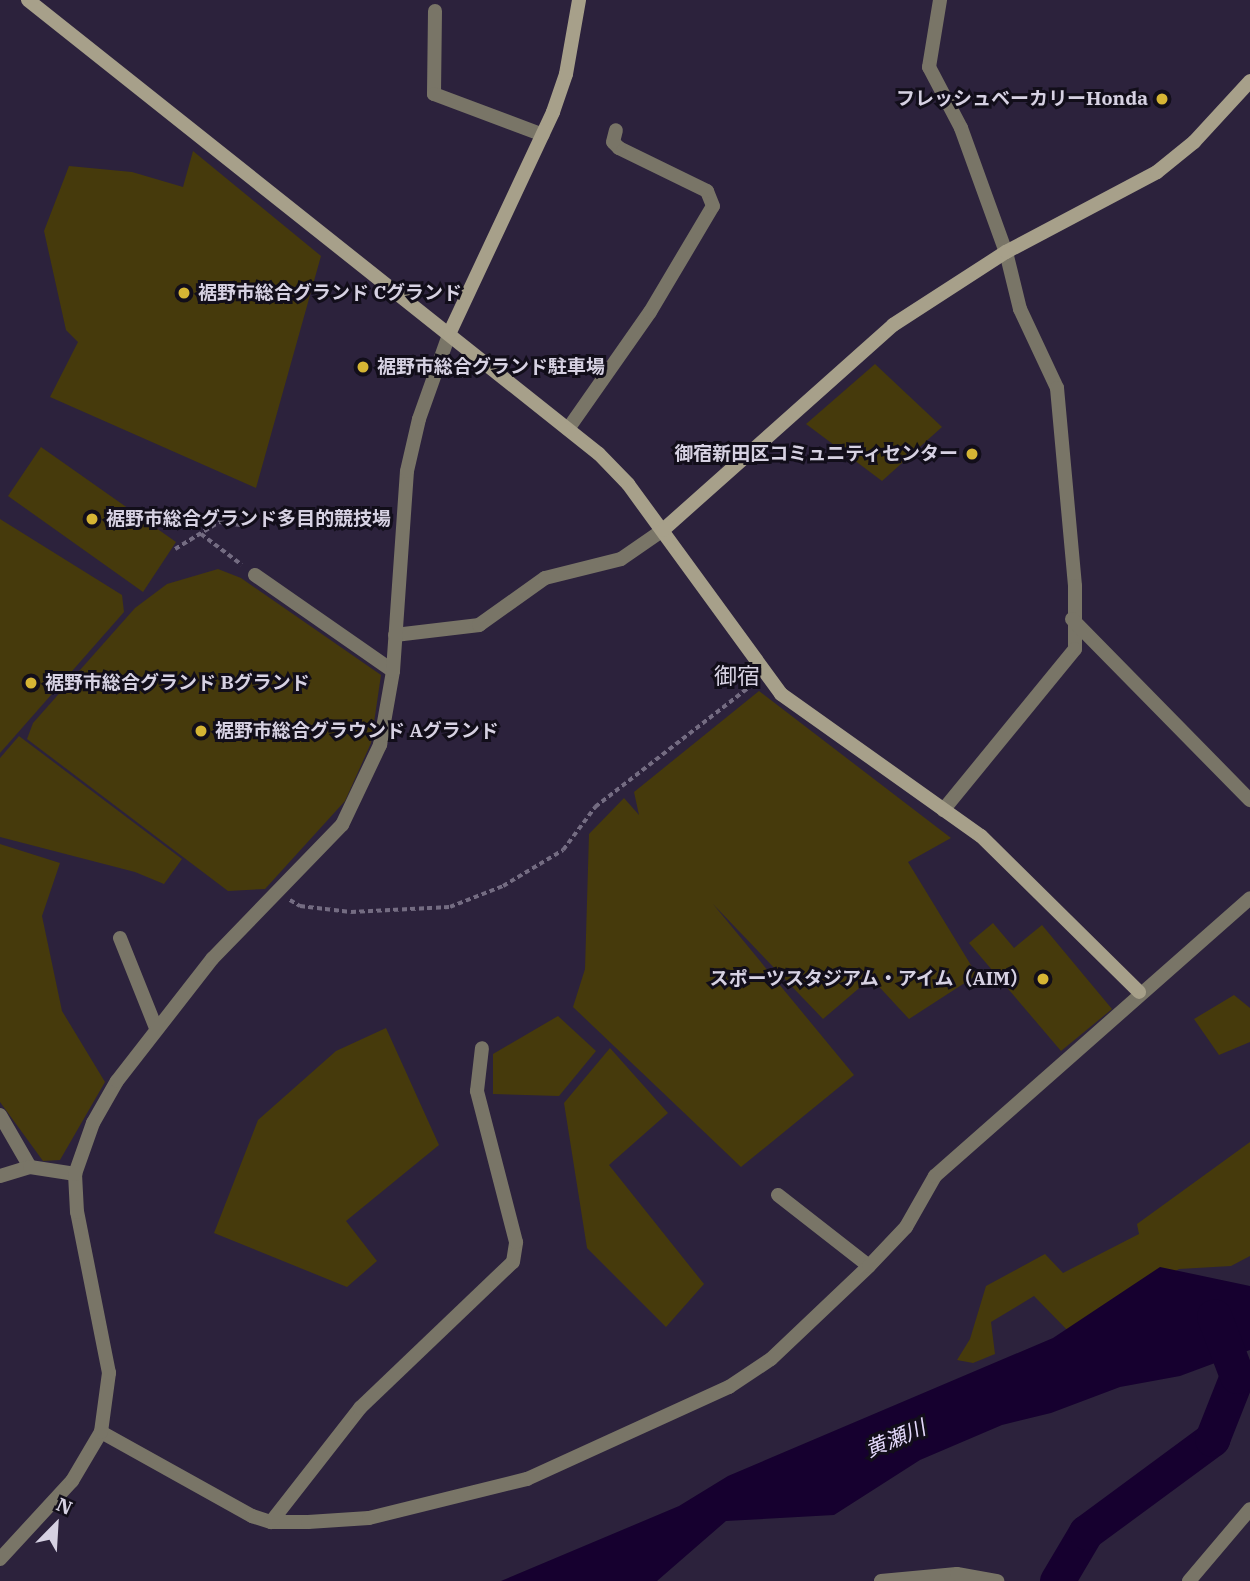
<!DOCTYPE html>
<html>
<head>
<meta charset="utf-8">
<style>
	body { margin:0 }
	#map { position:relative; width:1250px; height:1581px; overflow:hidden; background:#2c223c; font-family:"IBM Plex Serif","Noto Sans JP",serif }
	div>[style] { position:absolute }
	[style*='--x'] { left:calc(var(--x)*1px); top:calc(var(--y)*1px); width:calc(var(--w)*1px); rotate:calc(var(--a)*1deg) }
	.green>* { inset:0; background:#463a0c }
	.water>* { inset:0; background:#16002f }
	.river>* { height:35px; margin:-17.5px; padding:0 17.5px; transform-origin:17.5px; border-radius:17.5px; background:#16002f }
	.path>* { height:3.5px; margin-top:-1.75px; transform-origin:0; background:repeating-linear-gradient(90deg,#746c82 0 5px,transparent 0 8.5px) }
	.street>* { height:14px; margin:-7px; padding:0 7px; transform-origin:7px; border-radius:7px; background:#797567 }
	.secondary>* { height:14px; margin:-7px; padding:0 7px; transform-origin:7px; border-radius:7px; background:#a7a08a }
	.dots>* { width:19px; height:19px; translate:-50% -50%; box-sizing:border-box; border:4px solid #120e1a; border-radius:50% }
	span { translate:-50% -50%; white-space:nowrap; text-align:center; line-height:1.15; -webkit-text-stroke:6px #120e1a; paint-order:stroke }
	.poi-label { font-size:19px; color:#d6d1e2; font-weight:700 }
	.right { translate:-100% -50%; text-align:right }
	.left { translate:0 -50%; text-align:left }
	.water-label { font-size:21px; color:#e4d9fc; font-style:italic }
	.quarter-label { font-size:23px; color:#d6d1e2 }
	.north { position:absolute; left:21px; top:1490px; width:70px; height:70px; -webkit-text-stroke:5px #120e1a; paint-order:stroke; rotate:24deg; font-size:19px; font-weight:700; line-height:28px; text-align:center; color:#d6d1e2 }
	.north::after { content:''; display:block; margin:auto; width:24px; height:32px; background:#d6d1e2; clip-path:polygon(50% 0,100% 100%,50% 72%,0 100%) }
</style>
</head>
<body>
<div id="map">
	<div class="green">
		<div style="clip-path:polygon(193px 151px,321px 256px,256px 488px,50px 397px,78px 342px,66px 330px,44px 231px,69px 166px,132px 172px,183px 187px)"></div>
		<div style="clip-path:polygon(875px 364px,942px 427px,882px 481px,806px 424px)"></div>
		<div style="clip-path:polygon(41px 447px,176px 542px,143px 592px,8px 496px)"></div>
		<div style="clip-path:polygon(0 519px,122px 595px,124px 612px,0 753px)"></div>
		<div style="clip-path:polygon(218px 569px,241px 578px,381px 675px,371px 743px,345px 801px,265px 889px,228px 891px,27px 739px,33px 723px,135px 608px,167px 584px)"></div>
		<div style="clip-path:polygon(759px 691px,951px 838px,908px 862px,977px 975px,909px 1019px,871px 978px,823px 1019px,713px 904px,854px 1075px,741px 1167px,573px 1007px,585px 969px,589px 834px,624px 798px,639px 815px,634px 792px)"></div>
		<div style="clip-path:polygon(19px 736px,182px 859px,164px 884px,135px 872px,0 837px,0 758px)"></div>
		<div style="clip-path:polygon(0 844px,60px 863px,42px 916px,62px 1011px,105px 1082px,60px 1160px,43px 1161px,0 1102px)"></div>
		<div style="clip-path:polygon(993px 923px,1014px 948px,1042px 925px,1112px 1009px,1061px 1051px,969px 943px)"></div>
		<div style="clip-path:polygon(1234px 995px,1250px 1008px,1250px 1042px,1219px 1055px,1194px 1019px)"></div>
		<div style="clip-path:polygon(558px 1016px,596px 1051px,559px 1096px,493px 1094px,493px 1054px)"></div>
		<div style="clip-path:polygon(386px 1028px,439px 1145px,346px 1221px,377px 1261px,347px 1287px,214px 1233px,258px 1120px,336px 1051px)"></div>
		<div style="clip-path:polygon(610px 1048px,668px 1113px,609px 1165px,704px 1284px,666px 1327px,587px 1248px,564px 1103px)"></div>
		<div style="clip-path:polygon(1250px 1142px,1250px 1256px,1231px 1266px,1179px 1269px,1072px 1335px,1034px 1296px,991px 1322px,995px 1354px,973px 1363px,957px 1360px,970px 1339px,986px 1286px,1045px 1254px,1063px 1273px,1139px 1234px,1137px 1224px)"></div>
	</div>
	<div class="water">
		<div style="clip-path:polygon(1160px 1267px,1250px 1286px,1250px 1350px,1180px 1376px,1120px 1387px,1051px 1413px,1002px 1425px,920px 1460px,834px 1515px,726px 1521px,657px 1581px,501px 1581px,679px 1506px,728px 1476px,1053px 1338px)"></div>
	</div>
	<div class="river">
		<div style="--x:1057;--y:1581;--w:57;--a:-59.4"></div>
		<div style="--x:1086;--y:1532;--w:157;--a:-36.4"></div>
		<div style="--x:1212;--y:1439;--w:68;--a:-68.4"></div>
		<div style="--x:1237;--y:1376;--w:64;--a:-111"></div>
	</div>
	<div class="path">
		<div style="--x:201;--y:534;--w:51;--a:37.1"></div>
		<div style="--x:175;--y:549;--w:52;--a:-31.5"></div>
		<div style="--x:219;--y:522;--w:27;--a:8"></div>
		<div style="--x:290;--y:900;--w:12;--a:31"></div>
		<div style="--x:300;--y:906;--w:51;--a:6.7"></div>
		<div style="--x:351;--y:912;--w:99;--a:-2.9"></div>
		<div style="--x:450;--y:907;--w:57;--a:-21.6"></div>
		<div style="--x:503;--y:886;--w:70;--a:-31"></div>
		<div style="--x:563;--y:850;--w:54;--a:-53.3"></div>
		<div style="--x:595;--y:807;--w:202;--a:-37.9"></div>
	</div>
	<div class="street">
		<div style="--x:940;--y:0;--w:68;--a:99.3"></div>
		<div style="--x:929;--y:67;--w:69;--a:62.3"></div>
		<div style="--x:961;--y:128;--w:132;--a:70.1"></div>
		<div style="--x:1006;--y:252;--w:59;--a:76.2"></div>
		<div style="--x:1020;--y:309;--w:87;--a:64.9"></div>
		<div style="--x:1057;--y:388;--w:199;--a:84.8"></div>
		<div style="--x:1075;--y:586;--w:63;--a:90"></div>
		<div style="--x:1075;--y:649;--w:208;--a:129.3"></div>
		<div style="--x:435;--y:11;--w:83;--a:90.7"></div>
		<div style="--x:434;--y:94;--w:116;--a:20.6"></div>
		<div style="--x:568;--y:429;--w:143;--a:-55"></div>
		<div style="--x:650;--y:312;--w:123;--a:-59.3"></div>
		<div style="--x:713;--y:206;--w:16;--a:-112"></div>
		<div style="--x:707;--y:191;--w:98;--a:-154"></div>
		<div style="--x:619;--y:148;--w:8;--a:-135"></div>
		<div style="--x:613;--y:142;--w:12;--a:-76"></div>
		<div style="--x:255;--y:575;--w:168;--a:34.8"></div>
		<div style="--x:1072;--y:619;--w:254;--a:45.5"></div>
		<div style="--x:395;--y:635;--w:85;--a:-6.8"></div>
		<div style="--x:479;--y:625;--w:81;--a:-35.5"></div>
		<div style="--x:545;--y:578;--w:78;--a:-14"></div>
		<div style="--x:621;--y:559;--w:51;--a:-34.6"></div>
		<div style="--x:120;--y:938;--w:97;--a:68.2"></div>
		<div style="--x:0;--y:1115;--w:60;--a:60"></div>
		<div style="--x:0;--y:1176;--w:31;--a:-17"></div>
		<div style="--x:30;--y:1167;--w:46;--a:8.8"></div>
		<div style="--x:778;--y:1195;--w:115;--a:38"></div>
		<div style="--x:101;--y:1432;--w:173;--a:29.1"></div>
		<div style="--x:252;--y:1516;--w:20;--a:18"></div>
		<div style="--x:271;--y:1522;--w:37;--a:0"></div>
		<div style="--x:308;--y:1522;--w:61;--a:-3.8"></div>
		<div style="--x:369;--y:1518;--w:163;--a:-13.9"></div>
		<div style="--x:527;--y:1479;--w:222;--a:-24.5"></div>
		<div style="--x:729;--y:1387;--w:50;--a:-33.7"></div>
		<div style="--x:771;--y:1359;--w:135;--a:-43.5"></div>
		<div style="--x:869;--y:1266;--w:54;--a:-46.5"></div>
		<div style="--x:906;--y:1227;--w:59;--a:-60.4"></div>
		<div style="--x:935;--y:1176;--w:420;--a:-41.4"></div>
		<div style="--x:271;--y:1522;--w:145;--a:-52"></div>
		<div style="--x:360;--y:1408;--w:211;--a:-43.7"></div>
		<div style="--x:513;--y:1262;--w:20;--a:-81"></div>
		<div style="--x:516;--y:1242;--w:156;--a:-104.5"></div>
		<div style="--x:477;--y:1091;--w:43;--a:-83.4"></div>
		<div style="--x:0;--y:1559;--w:106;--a:-47.3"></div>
		<div style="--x:72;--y:1481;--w:57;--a:-59.4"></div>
		<div style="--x:101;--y:1432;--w:60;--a:-82.3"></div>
		<div style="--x:109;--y:1373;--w:164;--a:-101.2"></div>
		<div style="--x:77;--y:1212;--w:38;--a:-93"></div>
		<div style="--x:75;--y:1174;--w:54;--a:-70.6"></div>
		<div style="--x:93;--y:1123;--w:48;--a:-60.3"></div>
		<div style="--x:117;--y:1081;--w:155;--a:-52.1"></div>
		<div style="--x:212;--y:959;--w:187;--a:-45.9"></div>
		<div style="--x:342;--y:825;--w:89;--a:-64.6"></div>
		<div style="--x:380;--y:745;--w:75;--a:-80"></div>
		<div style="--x:393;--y:671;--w:200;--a:-86"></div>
		<div style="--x:407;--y:471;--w:53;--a:-77"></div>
		<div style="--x:419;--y:419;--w:92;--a:-70.4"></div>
		<div style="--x:881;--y:1581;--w:76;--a:-5.3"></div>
		<div style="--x:957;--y:1574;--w:41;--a:9.9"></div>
		<div style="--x:1189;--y:1581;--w:94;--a:-49.7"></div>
	</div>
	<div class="secondary">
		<div style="--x:28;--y:0;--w:729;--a:38.49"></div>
		<div style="--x:599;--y:454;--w:42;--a:46"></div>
		<div style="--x:628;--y:484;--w:260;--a:53.9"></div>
		<div style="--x:781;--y:694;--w:245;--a:35.4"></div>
		<div style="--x:981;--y:836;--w:222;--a:44.6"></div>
		<div style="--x:450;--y:332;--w:243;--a:-64.9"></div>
		<div style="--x:553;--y:112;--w:40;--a:-71.1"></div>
		<div style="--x:566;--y:74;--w:75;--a:-80"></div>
		<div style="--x:663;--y:530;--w:308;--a:-41.7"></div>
		<div style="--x:893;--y:325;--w:135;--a:-32.9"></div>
		<div style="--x:1006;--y:252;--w:171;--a:-27.9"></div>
		<div style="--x:1157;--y:172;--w:48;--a:-39"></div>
		<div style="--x:1194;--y:142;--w:83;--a:-47.4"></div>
	</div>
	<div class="dots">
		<div style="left:1162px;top:99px;background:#d6b534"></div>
		<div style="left:184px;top:293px;background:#d6b534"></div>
		<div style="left:363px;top:367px;background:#d6b534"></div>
		<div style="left:972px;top:454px;background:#d6b534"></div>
		<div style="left:92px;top:519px;background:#d6b534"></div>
		<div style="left:31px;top:683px;background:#d6b534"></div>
		<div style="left:201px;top:731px;background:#d6b534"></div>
		<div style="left:1043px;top:979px;background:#d6b534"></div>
	</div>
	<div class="poi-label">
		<span class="right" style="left:1148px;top:99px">フレッシュベーカリーHonda</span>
		<span class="left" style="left:198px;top:293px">裾野市総合グランド Cグランド</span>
		<span class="left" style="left:377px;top:367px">裾野市総合グランド駐車場</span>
		<span class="right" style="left:958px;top:454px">御宿新田区コミュニティセンター</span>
		<span class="left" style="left:106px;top:519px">裾野市総合グランド多目的競技場</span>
		<span class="left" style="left:45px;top:683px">裾野市総合グランド Bグランド</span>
		<span class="left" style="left:215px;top:731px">裾野市総合グラウンド Aグランド</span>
		<span class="right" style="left:1029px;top:979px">スポーツスタジアム・アイム（AIM）</span>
	</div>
	<div class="water-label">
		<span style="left:895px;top:1438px;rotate:-23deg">黄瀬川</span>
	</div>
	<div class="quarter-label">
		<span style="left:737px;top:675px">御宿</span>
	</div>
	<div class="north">N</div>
</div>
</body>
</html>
